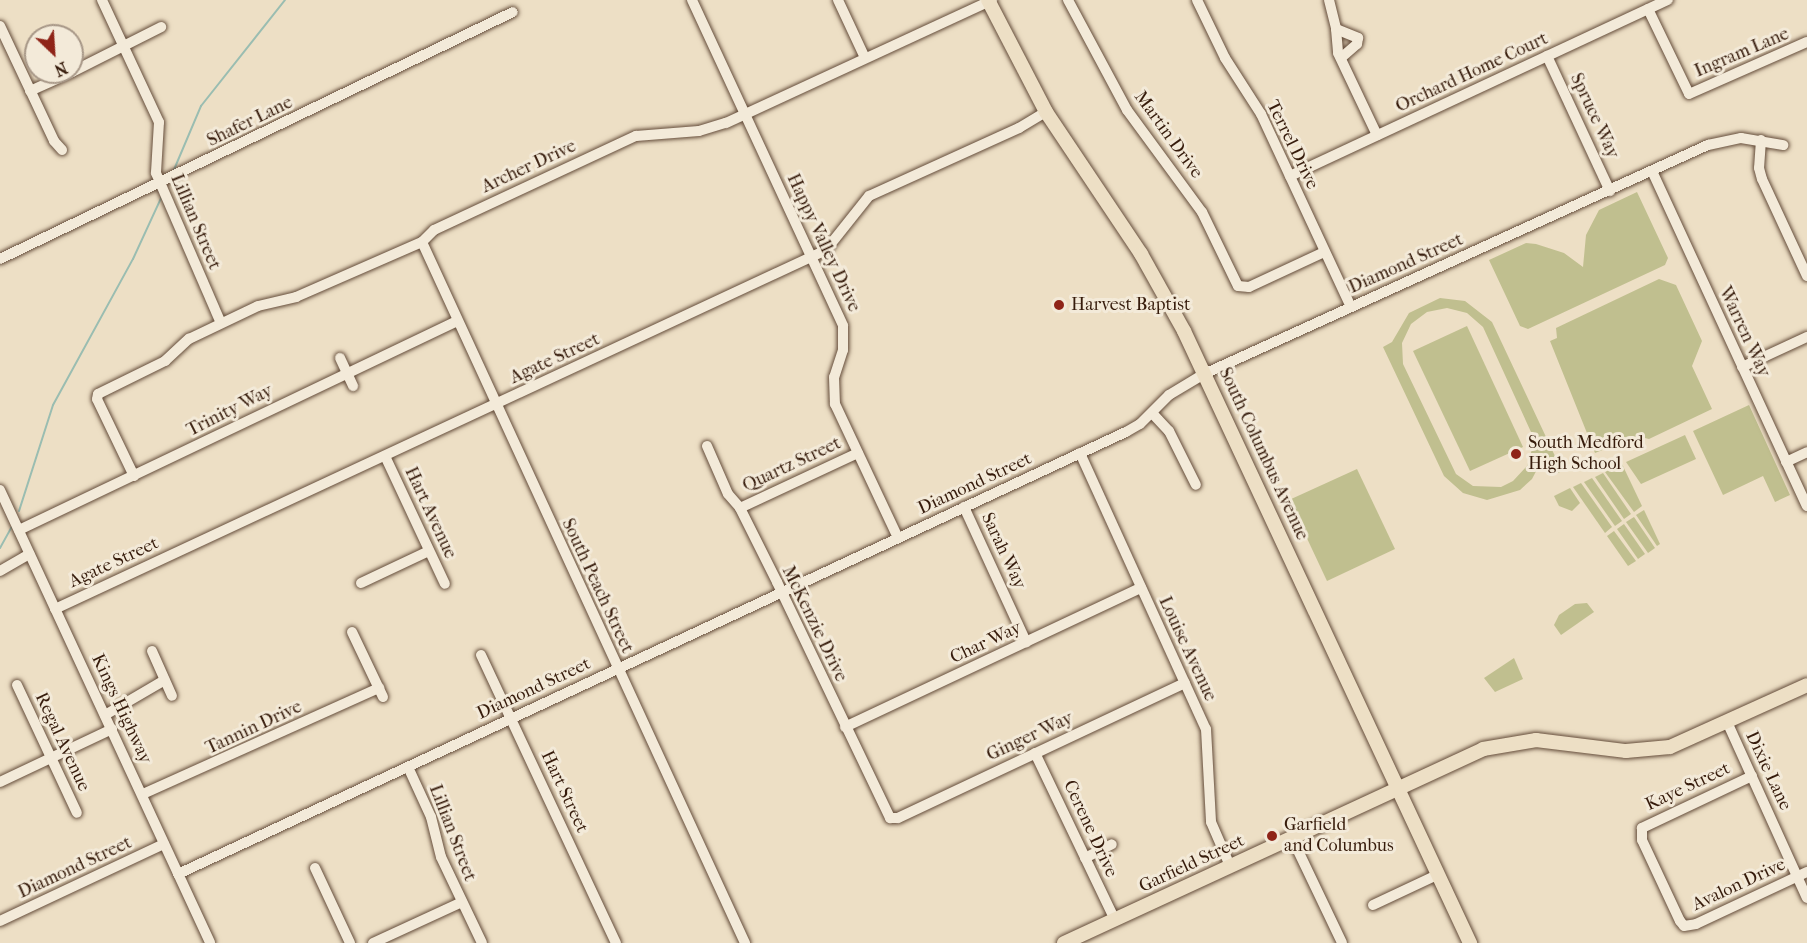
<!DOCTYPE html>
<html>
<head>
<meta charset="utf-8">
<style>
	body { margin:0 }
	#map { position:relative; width:1807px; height:943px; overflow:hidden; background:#eddfc5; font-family:"IM FELL French Canon",serif }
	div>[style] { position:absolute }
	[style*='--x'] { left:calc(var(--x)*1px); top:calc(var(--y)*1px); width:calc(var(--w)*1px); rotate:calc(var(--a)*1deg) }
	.green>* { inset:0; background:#c0bf8f }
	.stream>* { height:2px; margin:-1px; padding:0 1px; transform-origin:1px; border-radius:1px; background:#9abdb1 }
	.roads { filter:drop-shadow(0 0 2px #644c3a) drop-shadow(0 0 2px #644c3a) }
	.minor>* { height:10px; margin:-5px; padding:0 5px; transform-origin:5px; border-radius:5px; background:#f3ead9 }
	.major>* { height:14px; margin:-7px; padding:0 7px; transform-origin:7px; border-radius:7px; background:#eddfc5 }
	.dots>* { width:16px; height:16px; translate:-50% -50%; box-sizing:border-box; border:3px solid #f3ead9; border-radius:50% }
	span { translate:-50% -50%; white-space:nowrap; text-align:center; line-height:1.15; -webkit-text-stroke:6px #f3ead9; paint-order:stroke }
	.street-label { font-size:18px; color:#361b0b }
	.poi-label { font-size:18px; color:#361b0b }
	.left { translate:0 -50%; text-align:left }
	.north { position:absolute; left:24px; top:24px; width:60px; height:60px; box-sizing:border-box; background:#f3ead9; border:2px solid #a79787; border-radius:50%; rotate:155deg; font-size:16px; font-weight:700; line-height:24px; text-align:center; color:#361b0b }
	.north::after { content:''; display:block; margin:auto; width:21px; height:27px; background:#8f2418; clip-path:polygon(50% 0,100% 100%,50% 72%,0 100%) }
</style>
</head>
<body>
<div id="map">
	<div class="green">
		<div style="clip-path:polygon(1637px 192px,1668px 258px,1665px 265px,1528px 329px,1520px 326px,1489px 260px,1526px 243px,1536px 244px,1564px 253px,1583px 267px,1586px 235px,1599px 210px)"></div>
		<div style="clip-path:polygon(1659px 279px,1676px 285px,1702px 341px,1692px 366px,1712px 409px,1649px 439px,1637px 436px,1595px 453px,1550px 341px,1557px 338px,1556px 328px)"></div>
		<div style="clip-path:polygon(evenodd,1440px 298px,1465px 301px,1492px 322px,1562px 471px,1552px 476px,1543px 458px,1532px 479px,1520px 490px,1487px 500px,1463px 493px,1444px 476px,1383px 347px,1392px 342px,1409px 313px,1440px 298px,1447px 308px,1467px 313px,1483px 327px,1531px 432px,1533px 446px,1527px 466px,1513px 481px,1501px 487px,1473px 486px,1456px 474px,1403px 364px,1402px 343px,1411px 324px,1427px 312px,1447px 308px)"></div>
		<div style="clip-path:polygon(1467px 326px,1523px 447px,1470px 471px,1413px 351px)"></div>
		<div style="clip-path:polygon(1749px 405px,1790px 495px,1775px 502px,1763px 476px,1723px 495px,1693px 431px)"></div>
		<div style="clip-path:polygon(1685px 435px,1696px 459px,1641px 484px,1626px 462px)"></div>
		<div style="clip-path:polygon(1622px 464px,1642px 506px,1634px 512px,1605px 472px)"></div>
		<div style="clip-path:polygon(1357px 469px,1395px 549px,1327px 581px,1289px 500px)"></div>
		<div style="clip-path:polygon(1603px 473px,1631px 514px,1624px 519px,1595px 477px)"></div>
		<div style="clip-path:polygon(1592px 478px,1622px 521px,1615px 526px,1584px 482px)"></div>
		<div style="clip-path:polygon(1581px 483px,1612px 527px,1605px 533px,1573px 487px)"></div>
		<div style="clip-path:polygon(1570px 488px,1580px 503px,1572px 511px,1559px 506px,1554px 496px)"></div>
		<div style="clip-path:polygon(1644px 510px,1660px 544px,1657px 546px,1636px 515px)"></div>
		<div style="clip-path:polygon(1634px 517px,1655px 548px,1648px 553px,1626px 522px)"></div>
		<div style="clip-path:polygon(1624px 524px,1645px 554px,1638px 559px,1617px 529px)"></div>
		<div style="clip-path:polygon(1614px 531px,1636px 561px,1628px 566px,1607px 536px)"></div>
		<div style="clip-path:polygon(1587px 603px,1594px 612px,1561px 635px,1554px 625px,1559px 615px,1575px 604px)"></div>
		<div style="clip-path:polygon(1514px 658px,1523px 679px,1495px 692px,1484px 678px)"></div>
	</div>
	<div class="stream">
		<div style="--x:173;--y:172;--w:72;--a:-67"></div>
		<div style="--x:201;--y:106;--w:135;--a:-51.6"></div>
		<div style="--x:19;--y:511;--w:111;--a:-72.2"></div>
		<div style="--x:53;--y:405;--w:166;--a:-61.3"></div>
		<div style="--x:133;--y:259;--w:69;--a:-65.3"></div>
		<div style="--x:0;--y:548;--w:25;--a:-61"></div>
	</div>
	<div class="roads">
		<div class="minor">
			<div style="--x:102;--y:0;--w:135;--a:65"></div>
			<div style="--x:159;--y:122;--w:51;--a:93.4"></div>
			<div style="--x:156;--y:173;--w:163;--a:66.6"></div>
			<div style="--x:692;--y:0;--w:359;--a:65.1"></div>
			<div style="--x:843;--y:326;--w:24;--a:90"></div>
			<div style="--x:843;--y:350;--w:28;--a:108"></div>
			<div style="--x:834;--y:377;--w:27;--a:88"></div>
			<div style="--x:835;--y:404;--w:148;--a:64.8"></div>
			<div style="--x:838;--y:0;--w:64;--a:65"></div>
			<div style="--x:1068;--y:0;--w:125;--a:61.8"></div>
			<div style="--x:1127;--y:110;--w:127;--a:53.7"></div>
			<div style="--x:1202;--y:212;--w:82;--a:64.1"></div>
			<div style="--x:1238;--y:286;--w:11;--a:5"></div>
			<div style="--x:1249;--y:287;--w:83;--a:-25"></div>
			<div style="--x:1197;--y:0;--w:64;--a:64.2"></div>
			<div style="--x:1225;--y:58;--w:67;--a:57.3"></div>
			<div style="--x:1261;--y:114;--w:213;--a:65"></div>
			<div style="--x:1329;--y:0;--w:30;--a:76"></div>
			<div style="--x:1336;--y:29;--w:24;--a:22"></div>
			<div style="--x:1358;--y:38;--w:6;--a:99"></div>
			<div style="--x:1357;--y:44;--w:21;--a:139"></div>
			<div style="--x:1648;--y:9;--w:94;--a:64.2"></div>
			<div style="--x:1689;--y:94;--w:129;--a:-23.8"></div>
			<div style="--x:0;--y:26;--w:127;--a:64.8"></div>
			<div style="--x:54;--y:141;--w:12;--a:48"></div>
			<div style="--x:1336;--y:29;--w:24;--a:85"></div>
			<div style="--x:1338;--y:53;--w:91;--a:64.6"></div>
			<div style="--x:1547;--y:56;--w:149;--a:65"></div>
			<div style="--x:72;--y:72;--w:100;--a:-26.8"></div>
			<div style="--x:30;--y:91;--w:46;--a:-24.3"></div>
			<div style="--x:1761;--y:140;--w:28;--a:94"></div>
			<div style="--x:1759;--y:168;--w:11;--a:75"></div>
			<div style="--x:1762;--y:179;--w:107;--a:65.1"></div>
			<div style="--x:1652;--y:171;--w:369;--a:65.2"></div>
			<div style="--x:1290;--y:176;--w:417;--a:-25"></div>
			<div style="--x:422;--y:242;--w:772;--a:65.26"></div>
			<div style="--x:0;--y:259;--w:569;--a:-25.71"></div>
			<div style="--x:340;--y:358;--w:31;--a:65"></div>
			<div style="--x:1742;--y:367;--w:72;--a:-24.8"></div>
			<div style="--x:1152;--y:413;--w:25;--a:47"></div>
			<div style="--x:1169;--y:431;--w:60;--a:63.4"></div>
			<div style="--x:707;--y:446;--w:52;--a:66.4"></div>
			<div style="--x:728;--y:494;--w:18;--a:49"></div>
			<div style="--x:740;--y:508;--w:83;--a:63.4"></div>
			<div style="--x:777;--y:582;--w:262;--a:64.4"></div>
			<div style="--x:890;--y:818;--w:8;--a:0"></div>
			<div style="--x:898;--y:818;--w:317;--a:-25.2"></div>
			<div style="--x:1080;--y:453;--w:303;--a:65.5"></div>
			<div style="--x:1206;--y:729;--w:93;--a:86.9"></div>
			<div style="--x:1211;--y:822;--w:48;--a:66.6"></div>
			<div style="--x:385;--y:456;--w:141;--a:64.9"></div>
			<div style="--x:1786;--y:462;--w:23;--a:-25"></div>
			<div style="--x:134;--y:476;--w:85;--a:-115.7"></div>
			<div style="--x:97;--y:399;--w:5;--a:-79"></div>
			<div style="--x:98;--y:394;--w:75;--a:-26.2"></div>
			<div style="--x:165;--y:361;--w:33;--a:-43"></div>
			<div style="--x:189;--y:339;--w:76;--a:-25.6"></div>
			<div style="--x:258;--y:306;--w:39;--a:-13"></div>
			<div style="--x:296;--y:297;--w:137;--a:-23.6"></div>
			<div style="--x:422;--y:242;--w:17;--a:-45"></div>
			<div style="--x:434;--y:230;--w:223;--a:-25"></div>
			<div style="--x:636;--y:136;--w:63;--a:-4.5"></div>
			<div style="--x:699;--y:131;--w:28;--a:-17"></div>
			<div style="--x:726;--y:123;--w:293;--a:-24.8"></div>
			<div style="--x:0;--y:490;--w:499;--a:65.1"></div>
			<div style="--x:964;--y:507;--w:149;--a:65.3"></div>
			<div style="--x:740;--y:508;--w:130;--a:-25"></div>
			<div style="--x:19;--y:530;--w:484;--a:-25.5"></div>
			<div style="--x:0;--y:571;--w:34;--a:-30"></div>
			<div style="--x:361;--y:583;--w:75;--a:-25.2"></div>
			<div style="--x:55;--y:609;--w:850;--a:-24.97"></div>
			<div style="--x:826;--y:250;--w:69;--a:-51.5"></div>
			<div style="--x:869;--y:196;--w:165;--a:-24.4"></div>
			<div style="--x:1019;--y:128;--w:31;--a:-31"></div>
			<div style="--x:352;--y:632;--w:72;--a:64.5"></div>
			<div style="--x:152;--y:651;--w:49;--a:66"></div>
			<div style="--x:481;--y:655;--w:318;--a:64.9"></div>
			<div style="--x:17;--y:685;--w:141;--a:64.9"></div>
			<div style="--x:105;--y:715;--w:69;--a:-30.3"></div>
			<div style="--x:1728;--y:724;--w:191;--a:65.6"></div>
			<div style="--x:845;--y:727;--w:327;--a:-25.2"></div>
			<div style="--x:1035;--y:753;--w:185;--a:64.4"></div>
			<div style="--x:408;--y:767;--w:55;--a:65.3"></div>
			<div style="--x:431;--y:817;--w:41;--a:76"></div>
			<div style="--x:441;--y:857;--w:95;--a:64.5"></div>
			<div style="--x:1752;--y:776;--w:122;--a:154.7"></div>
			<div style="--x:1642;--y:828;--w:12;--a:90"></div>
			<div style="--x:1642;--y:840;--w:89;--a:64.9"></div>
			<div style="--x:1680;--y:921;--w:6;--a:51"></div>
			<div style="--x:1684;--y:926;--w:12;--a:-9"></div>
			<div style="--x:1696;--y:924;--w:123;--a:-25.1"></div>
			<div style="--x:0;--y:782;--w:124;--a:-25.3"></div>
			<div style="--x:143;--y:794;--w:259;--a:-24.2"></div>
			<div style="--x:1292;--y:838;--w:116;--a:64.5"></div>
			<div style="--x:1085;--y:858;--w:30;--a:-27"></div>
			<div style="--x:315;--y:868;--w:83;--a:65"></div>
			<div style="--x:178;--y:874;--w:1046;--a:-25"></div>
			<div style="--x:1126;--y:432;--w:16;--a:-30"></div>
			<div style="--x:1140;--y:424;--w:41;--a:-45"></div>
			<div style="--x:1169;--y:395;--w:41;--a:-31"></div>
			<div style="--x:1204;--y:374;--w:554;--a:-24.44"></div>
			<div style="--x:1708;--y:145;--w:34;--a:-12"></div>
			<div style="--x:1741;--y:138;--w:43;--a:9.5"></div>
			<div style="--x:1373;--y:905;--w:73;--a:-25.2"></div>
			<div style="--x:0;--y:921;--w:181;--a:-25.2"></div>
			<div style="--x:373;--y:943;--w:98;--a:-24.7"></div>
		</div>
		<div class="major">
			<div style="--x:988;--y:0;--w:126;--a:62.6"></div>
			<div style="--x:1046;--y:112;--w:171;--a:56.2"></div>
			<div style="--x:1141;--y:254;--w:88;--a:60.8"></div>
			<div style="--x:1184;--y:331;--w:676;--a:64.95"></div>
			<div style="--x:1064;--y:943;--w:462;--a:-24.8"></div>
			<div style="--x:1483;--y:749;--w:54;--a:-9.6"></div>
			<div style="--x:1536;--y:740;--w:91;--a:7"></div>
			<div style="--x:1626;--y:751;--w:44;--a:-5.2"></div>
			<div style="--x:1670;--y:747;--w:150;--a:-24.3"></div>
		</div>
	</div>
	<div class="dots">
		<div style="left:1059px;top:305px;background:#8f2418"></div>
		<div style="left:1516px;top:454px;background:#8f2418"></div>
		<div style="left:1272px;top:836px;background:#8f2418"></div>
	</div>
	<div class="street-label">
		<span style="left:1742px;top:53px;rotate:-23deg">Ingram Lane</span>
		<span style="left:1472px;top:73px;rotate:-25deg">Orchard Home Court</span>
		<span style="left:1594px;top:116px;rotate:65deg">Spruce Way</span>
		<span style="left:250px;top:122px;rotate:-26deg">Shafer Lane</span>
		<span style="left:1168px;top:135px;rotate:54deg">Martin Drive</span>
		<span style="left:1292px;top:145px;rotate:64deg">Terrel Drive</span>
		<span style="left:529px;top:167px;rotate:-25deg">Archer Drive</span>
		<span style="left:195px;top:222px;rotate:67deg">Lillian Street</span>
		<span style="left:823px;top:243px;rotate:65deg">Happy Valley Drive</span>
		<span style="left:1406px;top:264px;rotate:-24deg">Diamond Street</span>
		<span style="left:1744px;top:332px;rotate:65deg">Warren Way</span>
		<span style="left:555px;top:359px;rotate:-25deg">Agate Street</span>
		<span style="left:230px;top:411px;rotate:-27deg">Trinity Way</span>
		<span style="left:1263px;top:454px;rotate:65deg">South Columbus Avenue</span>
		<span style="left:792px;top:465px;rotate:-25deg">Quartz Street</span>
		<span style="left:975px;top:484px;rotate:-25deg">Diamond Street</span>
		<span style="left:430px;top:513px;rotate:65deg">Hart Avenue</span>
		<span style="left:1003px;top:551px;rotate:65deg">Sarah Way</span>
		<span style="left:114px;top:563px;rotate:-25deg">Agate Street</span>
		<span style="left:597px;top:586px;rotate:65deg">South Peach Street</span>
		<span style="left:814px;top:624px;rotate:64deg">McKenzie Drive</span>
		<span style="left:986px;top:643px;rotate:-25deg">Char Way</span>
		<span style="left:1187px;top:649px;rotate:65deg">Louise Avenue</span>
		<span style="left:534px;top:689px;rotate:-25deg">Diamond Street</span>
		<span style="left:121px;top:709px;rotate:65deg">Kings Highway</span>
		<span style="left:254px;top:728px;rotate:-25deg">Tannin Drive</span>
		<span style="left:1030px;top:737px;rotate:-25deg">Ginger Way</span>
		<span style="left:62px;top:742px;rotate:65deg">Regal Avenue</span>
		<span style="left:1768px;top:771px;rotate:65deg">Dixie Lane</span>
		<span style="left:1688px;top:787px;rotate:-25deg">Kaye Street</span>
		<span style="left:564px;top:792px;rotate:65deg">Hart Street</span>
		<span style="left:1090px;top:829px;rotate:65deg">Cerene Drive</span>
		<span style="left:452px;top:833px;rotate:69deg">Lillian Street</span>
		<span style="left:1192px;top:864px;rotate:-25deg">Garfield Street</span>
		<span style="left:75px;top:868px;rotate:-25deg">Diamond Street</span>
		<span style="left:1739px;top:885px;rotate:-25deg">Avalon Drive</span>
	</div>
	<div class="poi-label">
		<span class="left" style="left:1071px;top:305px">Harvest Baptist</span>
		<span class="left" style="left:1528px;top:454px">South Medford<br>High School</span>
		<span class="left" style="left:1284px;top:836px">Garfield<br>and Columbus</span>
	</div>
	<div class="north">N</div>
</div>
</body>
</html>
